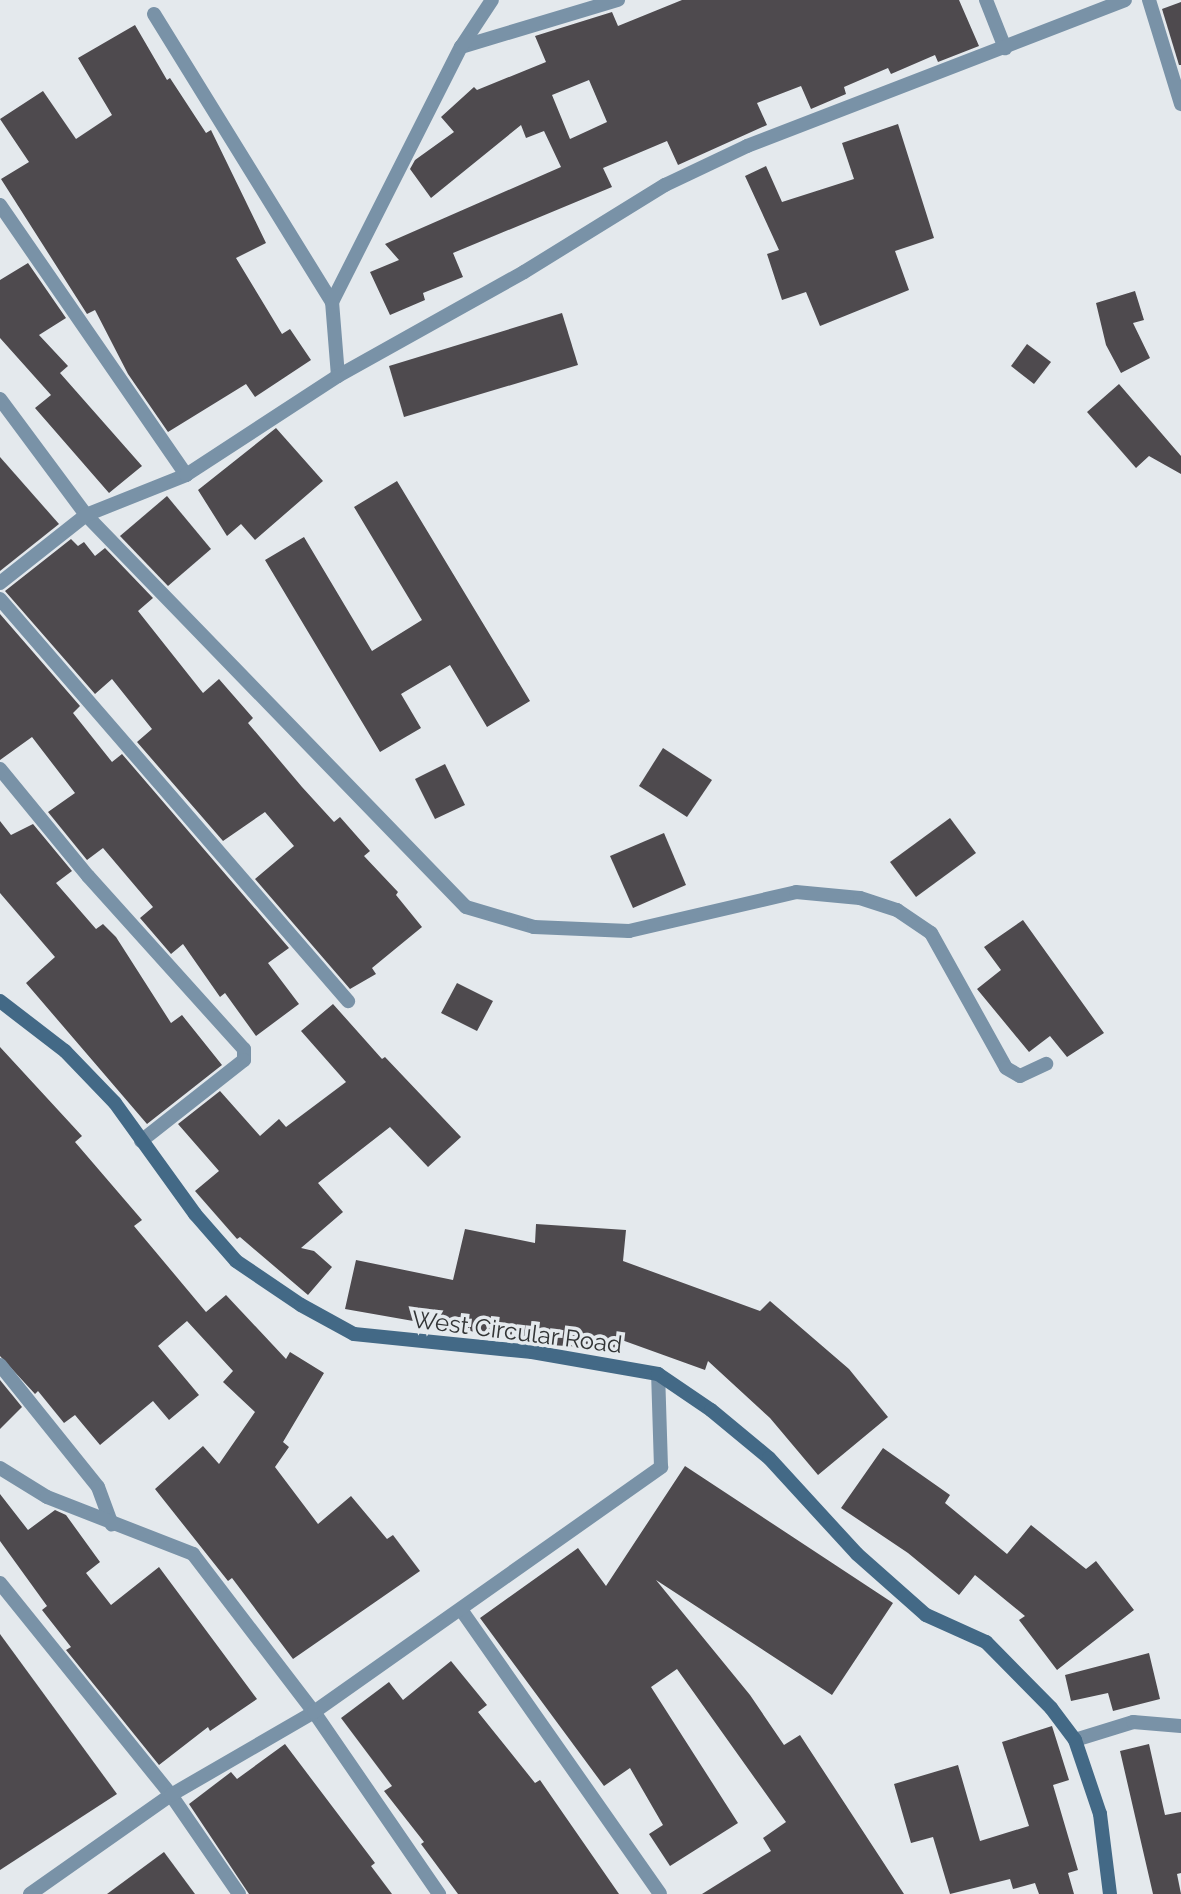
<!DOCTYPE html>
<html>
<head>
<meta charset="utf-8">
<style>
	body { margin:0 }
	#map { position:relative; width:1181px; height:1894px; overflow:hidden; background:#e4e9ed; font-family:Raleway,sans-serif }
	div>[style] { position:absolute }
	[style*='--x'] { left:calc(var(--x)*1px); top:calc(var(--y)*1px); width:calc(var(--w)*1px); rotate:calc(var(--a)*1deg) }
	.building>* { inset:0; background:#4e4a4e }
	.lane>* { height:14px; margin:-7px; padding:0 7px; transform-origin:7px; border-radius:7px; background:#7992a7 }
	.street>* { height:14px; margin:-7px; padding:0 7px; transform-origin:7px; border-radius:7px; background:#7992a7 }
	.secondary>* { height:14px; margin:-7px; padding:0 7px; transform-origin:7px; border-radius:7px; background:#436986 }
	span { translate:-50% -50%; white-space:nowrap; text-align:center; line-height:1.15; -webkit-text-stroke:7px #e4e9ed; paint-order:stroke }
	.street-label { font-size:24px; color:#333536 }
</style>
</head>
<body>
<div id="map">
	<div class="building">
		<div style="clip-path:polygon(evenodd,682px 0,959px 0,979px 46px,938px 62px,935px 55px,891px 74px,888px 68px,844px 87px,846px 94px,811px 109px,801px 86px,757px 103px,767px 125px,678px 165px,667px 141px,603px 168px,612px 187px,453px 253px,463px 277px,423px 293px,425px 300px,390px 315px,370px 272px,399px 260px,385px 244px,561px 167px,544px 131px,526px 138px,521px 125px,431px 198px,410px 169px,415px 160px,454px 132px,441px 117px,474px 87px,477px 90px,546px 62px,535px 36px,612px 12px,618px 26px,682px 0,589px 80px,607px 122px,570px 139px,552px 95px,589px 80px)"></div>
		<div style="clip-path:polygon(1181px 2px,1181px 65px,1179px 65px,1162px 9px)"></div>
		<div style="clip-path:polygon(135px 25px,167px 80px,170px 78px,206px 133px,211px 130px,266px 243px,236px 258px,282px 334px,290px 329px,311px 360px,255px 397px,246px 384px,168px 432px,128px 374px,95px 310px,87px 314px,1px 179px,29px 162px,0 119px,43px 91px,76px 139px,112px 115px,78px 58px)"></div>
		<div style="clip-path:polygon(898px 124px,934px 238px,895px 251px,909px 290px,820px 326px,806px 292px,782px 300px,767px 254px,779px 250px,745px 176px,766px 166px,782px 202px,854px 179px,842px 143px)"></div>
		<div style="clip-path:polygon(28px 263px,66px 318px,39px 335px,68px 366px,60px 373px,142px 466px,109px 493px,35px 408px,51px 395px,0 338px,0 280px)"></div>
		<div style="clip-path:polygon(1135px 291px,1144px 320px,1133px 323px,1150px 358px,1121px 373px,1106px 345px,1096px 303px)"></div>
		<div style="clip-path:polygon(562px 313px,578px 365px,404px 417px,389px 366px)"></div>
		<div style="clip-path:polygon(1027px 344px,1051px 362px,1034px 384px,1011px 366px)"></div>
		<div style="clip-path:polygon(1119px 384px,1181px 456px,1181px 474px,1149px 456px,1136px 468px,1087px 412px)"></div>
		<div style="clip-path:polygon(276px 428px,323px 481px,255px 540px,241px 524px,227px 536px,198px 490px)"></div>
		<div style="clip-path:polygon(0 457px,59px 524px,0 571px)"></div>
		<div style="clip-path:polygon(397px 481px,530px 701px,487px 727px,450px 665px,401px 694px,421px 728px,380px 752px,265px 560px,304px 537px,372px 651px,422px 620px,354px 507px)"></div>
		<div style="clip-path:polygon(167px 496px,211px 549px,168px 586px,120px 536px)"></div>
		<div style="clip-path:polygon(71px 539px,78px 546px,84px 542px,95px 556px,105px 548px,153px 598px,138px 611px,203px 693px,219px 679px,253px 718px,248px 723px,302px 787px,334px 822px,340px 817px,370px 851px,364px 856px,398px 892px,396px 895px,422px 927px,372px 968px,376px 974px,350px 989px,255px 879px,294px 846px,265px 812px,223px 841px,137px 742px,152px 729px,112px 679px,95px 694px,5px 591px)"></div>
		<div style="clip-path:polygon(0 614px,80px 706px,73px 713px,112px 762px,122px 754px,289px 948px,268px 963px,299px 1004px,256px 1036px,225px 993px,220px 997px,183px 944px,171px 954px,140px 918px,153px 907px,103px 848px,87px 860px,48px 812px,75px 793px,32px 737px,0 760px)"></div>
		<div style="clip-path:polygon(663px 748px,712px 780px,687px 817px,639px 786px)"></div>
		<div style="clip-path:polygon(445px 764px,465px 805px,435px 819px,415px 779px)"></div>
		<div style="clip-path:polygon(950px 818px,976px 853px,916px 897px,890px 862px)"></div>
		<div style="clip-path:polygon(0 821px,11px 835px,33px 824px,72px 871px,56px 883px,96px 929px,103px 924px,116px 937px,171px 1023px,182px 1015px,222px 1065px,147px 1124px,26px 983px,55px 957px,0 893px)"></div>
		<div style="clip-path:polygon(664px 833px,686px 885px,633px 908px,610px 856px)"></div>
		<div style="clip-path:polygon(1023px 920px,1104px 1033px,1067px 1057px,1050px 1036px,1029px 1052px,977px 989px,1001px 970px,984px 947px)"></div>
		<div style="clip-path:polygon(457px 983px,493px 1001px,477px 1031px,441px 1013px)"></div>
		<div style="clip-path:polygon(333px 1004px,382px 1059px,385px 1057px,461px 1137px,428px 1167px,390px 1127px,318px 1183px,343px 1212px,301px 1248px,314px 1251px,332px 1267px,308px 1295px,240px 1237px,237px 1239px,195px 1191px,219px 1171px,178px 1124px,220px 1091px,260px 1136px,279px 1119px,286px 1127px,346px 1082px,301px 1031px)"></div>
		<div style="clip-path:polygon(0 1047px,82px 1136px,75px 1142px,142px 1220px,134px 1226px,206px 1312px,226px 1295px,286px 1359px,290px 1352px,324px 1373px,283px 1442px,289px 1447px,275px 1467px,318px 1524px,351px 1496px,387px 1539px,393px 1535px,420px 1571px,293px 1659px,232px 1578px,228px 1581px,155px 1489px,203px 1446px,219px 1464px,255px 1412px,223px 1382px,233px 1371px,187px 1321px,158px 1346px,199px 1395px,169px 1420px,153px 1401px,100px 1445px,75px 1415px,64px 1423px,38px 1391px,35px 1394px,0 1356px)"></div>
		<div style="clip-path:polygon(536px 1224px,626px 1230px,623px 1261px,760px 1311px,770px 1301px,849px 1369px,888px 1417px,818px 1475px,770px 1418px,708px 1361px,705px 1370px,619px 1339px,618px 1349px,550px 1345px,345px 1309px,356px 1260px,453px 1280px,465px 1229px,535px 1243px)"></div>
		<div style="clip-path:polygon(0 1380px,22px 1407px,0 1429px)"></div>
		<div style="clip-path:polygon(883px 1448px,950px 1495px,945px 1503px,1007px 1554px,1031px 1525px,1086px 1569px,1096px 1561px,1134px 1610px,1057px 1670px,1019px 1620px,1025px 1616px,975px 1575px,959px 1595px,908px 1553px,841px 1508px)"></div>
		<div style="clip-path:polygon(685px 1466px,893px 1603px,832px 1695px,656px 1580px,750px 1695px,784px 1745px,800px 1735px,904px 1894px,702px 1894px,771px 1851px,763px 1838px,786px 1822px,677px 1669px,651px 1687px,738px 1823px,670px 1866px,649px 1834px,663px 1825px,630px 1768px,604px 1786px,480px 1618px,578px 1548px,606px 1586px)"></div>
		<div style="clip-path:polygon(0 1494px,28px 1530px,55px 1510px,66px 1515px,100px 1562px,86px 1573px,111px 1605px,159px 1567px,257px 1699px,210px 1731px,208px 1727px,159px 1765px,66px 1650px,71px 1647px,42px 1610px,47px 1606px,0 1541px)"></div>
		<div style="clip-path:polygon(0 1634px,117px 1794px,0 1870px)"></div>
		<div style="clip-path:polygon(1149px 1653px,1160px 1699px,1113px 1711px,1108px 1693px,1071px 1701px,1065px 1675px)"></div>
		<div style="clip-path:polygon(451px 1661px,487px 1705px,478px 1712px,535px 1783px,540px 1780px,619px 1894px,458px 1894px,421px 1844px,424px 1842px,384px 1791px,392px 1786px,341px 1718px,389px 1682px,403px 1700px)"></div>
		<div style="clip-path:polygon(1052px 1726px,1069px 1780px,1053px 1785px,1078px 1870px,1068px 1873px,1074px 1894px,1039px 1894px,1035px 1883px,1013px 1889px,1010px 1879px,950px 1894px,933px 1837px,911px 1843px,894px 1784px,958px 1765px,980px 1841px,1029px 1826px,1002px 1742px)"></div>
		<div style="clip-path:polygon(285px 1744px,375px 1863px,371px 1866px,392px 1894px,249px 1894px,189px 1804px,231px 1772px,237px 1779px)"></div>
		<div style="clip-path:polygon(1149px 1744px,1165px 1815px,1181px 1812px,1181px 1873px,1177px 1874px,1181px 1894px,1153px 1894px,1120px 1751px)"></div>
		<div style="clip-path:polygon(164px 1852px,195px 1894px,107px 1894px)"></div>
	</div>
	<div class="lane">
		<div style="--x:86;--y:515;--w:546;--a:45.89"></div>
		<div style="--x:466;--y:907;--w:71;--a:16.4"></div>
		<div style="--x:534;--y:927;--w:95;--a:2.4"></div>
		<div style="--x:629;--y:931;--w:171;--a:-13.1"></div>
		<div style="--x:796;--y:892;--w:64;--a:5.4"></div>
		<div style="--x:860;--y:898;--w:39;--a:18"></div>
		<div style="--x:897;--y:910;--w:41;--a:34.1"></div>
		<div style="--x:931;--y:933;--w:154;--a:60.9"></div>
		<div style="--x:1006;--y:1068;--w:16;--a:30"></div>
		<div style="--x:1020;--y:1076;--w:29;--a:-25"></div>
	</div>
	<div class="street">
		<div style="--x:986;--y:0;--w:52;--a:68.4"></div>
		<div style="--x:1149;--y:0;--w:109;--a:72.9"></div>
		<div style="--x:154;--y:14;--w:339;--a:58.3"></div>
		<div style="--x:461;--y:47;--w:164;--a:-16.7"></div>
		<div style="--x:0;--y:205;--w:328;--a:55.4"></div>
		<div style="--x:338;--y:376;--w:74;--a:-94.6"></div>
		<div style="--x:332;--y:302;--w:286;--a:-63.2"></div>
		<div style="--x:461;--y:47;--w:56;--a:-56.6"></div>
		<div style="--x:0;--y:399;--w:144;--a:53.4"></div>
		<div style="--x:0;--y:583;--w:110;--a:-38.3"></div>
		<div style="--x:86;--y:515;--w:108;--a:-21.8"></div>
		<div style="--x:186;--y:475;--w:181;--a:-33.1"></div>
		<div style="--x:338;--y:376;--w:213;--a:-29.2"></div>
		<div style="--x:524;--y:272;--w:166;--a:-31.7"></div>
		<div style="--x:665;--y:185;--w:91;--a:-25.4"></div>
		<div style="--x:747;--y:146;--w:405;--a:-21.1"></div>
		<div style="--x:0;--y:599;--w:532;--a:49.12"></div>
		<div style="--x:0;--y:769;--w:139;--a:50.6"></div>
		<div style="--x:88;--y:876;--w:233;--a:48"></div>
		<div style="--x:244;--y:1049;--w:11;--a:90"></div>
		<div style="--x:244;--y:1060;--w:131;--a:141.8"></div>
		<div style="--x:0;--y:1365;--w:156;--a:51.2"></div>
		<div style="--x:98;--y:1487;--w:40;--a:69.8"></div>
		<div style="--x:0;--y:1468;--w:55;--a:31.7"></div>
		<div style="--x:47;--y:1497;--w:157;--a:21.3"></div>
		<div style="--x:193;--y:1554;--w:199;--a:52.6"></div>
		<div style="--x:314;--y:1712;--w:221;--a:55.5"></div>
		<div style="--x:0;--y:1583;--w:272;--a:51.1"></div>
		<div style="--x:171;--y:1795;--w:120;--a:55.5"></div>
		<div style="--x:462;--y:1611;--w:345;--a:55"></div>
		<div style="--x:1075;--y:1740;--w:61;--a:-17.2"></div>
		<div style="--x:1133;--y:1722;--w:48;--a:4.8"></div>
		<div style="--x:30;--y:1894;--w:172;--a:-35.1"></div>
		<div style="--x:171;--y:1795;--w:165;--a:-30.1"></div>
		<div style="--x:314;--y:1712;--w:425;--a:-35.2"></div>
		<div style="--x:661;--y:1467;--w:93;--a:-91.8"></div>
	</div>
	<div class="secondary">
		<div style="--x:0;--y:1001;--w:82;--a:37.6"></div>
		<div style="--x:65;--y:1051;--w:72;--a:46.1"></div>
		<div style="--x:115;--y:1103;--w:137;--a:54.2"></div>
		<div style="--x:195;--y:1214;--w:62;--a:48.9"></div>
		<div style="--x:236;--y:1261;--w:78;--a:34.1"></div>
		<div style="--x:301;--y:1305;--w:60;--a:28.7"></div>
		<div style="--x:354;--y:1334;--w:179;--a:5.8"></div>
		<div style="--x:532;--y:1352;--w:128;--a:9.9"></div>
		<div style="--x:658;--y:1374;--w:64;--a:34.2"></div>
		<div style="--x:711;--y:1410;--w:75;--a:39.6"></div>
		<div style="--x:769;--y:1458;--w:130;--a:47.5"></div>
		<div style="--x:857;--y:1554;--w:92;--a:41.5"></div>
		<div style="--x:926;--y:1615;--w:66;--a:24.2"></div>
		<div style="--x:986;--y:1642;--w:93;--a:45.4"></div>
		<div style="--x:1051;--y:1708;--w:40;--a:53"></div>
		<div style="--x:1075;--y:1740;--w:78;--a:71.3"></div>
		<div style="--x:1100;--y:1814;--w:81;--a:82.9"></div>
	</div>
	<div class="street-label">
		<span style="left:517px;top:1332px;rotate:7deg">West Circular Road</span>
	</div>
</div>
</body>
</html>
